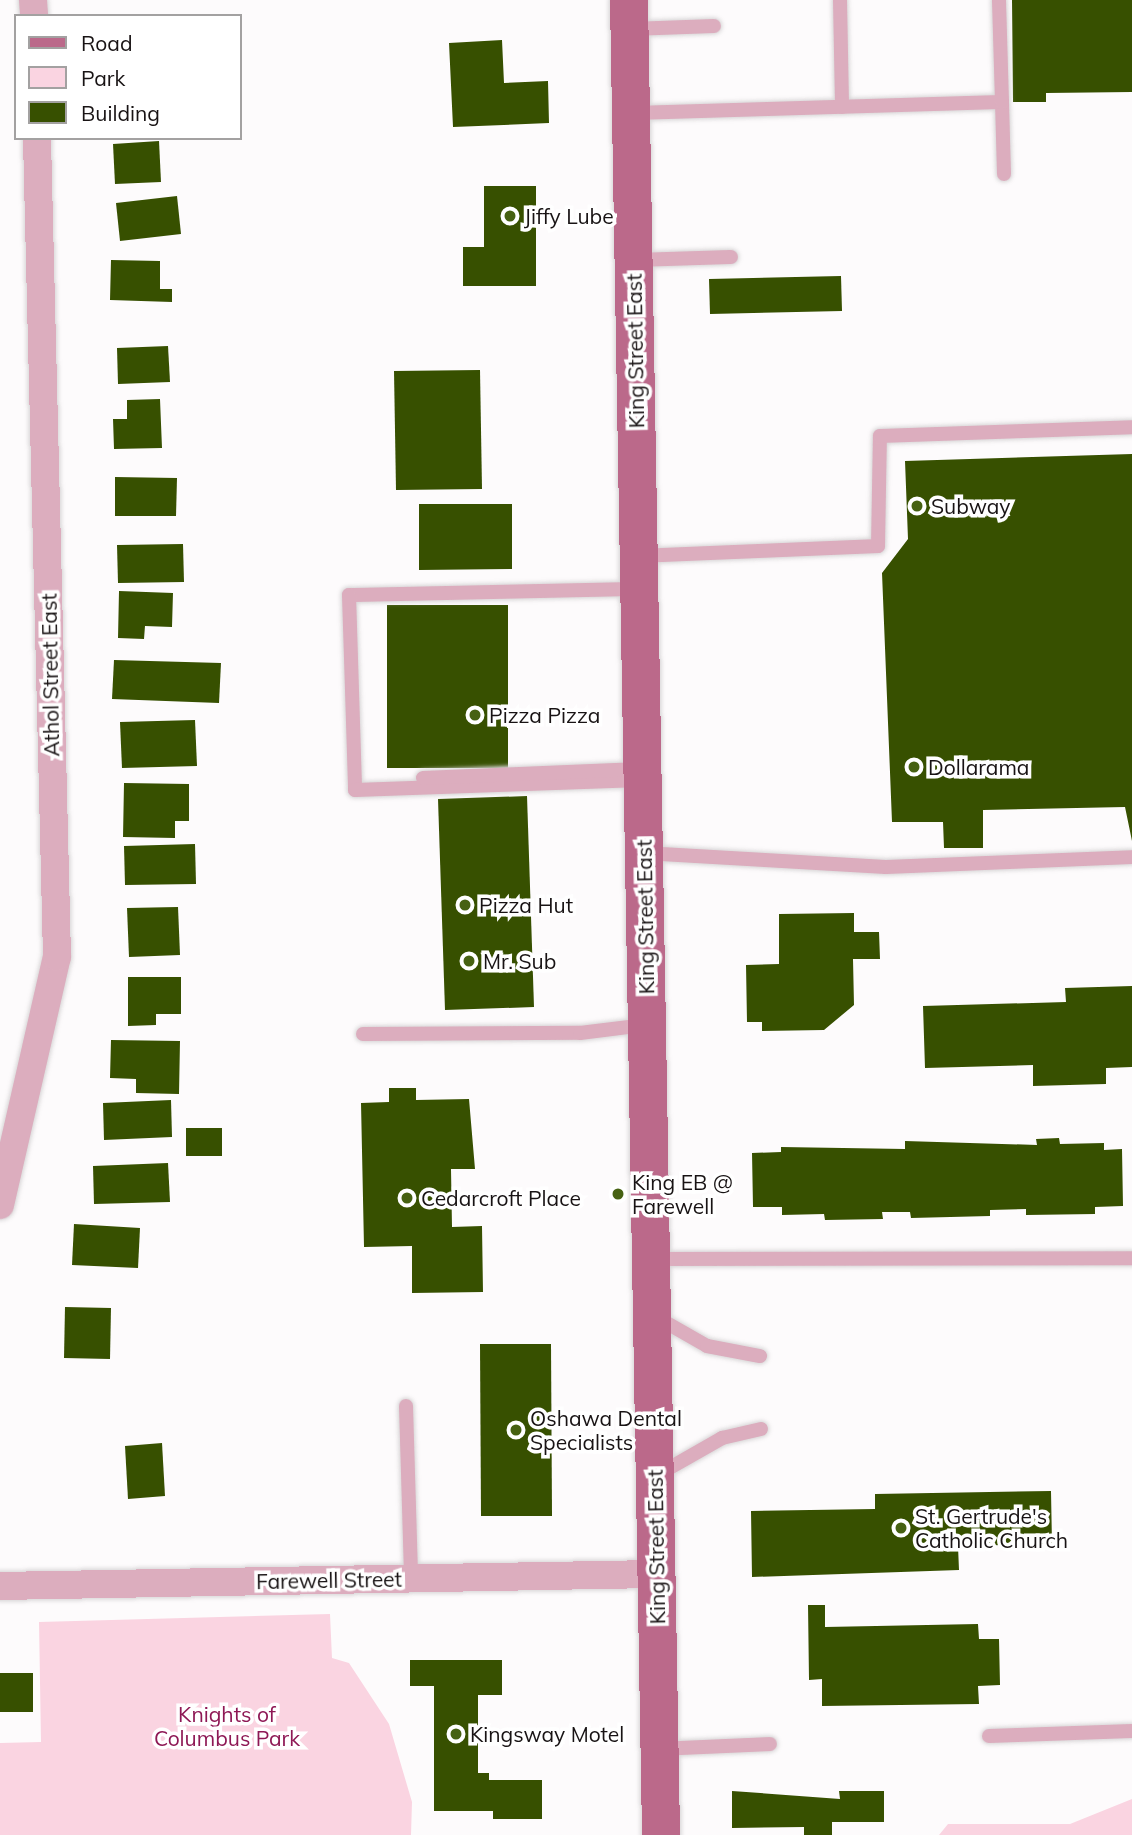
<!DOCTYPE html>
<html>
<head>
<meta charset="utf-8">
<style>
	body { margin:0 }
	#map { position:relative; width:1132px; height:1835px; overflow:hidden; background:#fdfbfc; font-family:Mulish,sans-serif }
	div>[style] { position:absolute }
	[style*='--x'] { left:calc(var(--x)*1px); top:calc(var(--y)*1px); width:calc(var(--w)*1px); rotate:calc(var(--a)*1deg) }
	.green>* { inset:0; background:#fad4e1 }
	.building>* { inset:0; background:#375000 }
	.roads { filter:drop-shadow(0 0 2px #d8d6d7) drop-shadow(0 0 2px #d8d6d7) }
	.service>* { height:14px; margin:-7px; padding:0 7px; transform-origin:7px; border-radius:7px; background:#dcadbe }
	.minor>* { height:28px; margin:-14px; padding:0 14px; transform-origin:14px; border-radius:14px; background:#dcadbe }
	.primary>* { height:38px; margin:-19px; padding:0 19px; transform-origin:19px; border-radius:19px; background:#bb698a }
	.dots>* { width:19px; height:19px; translate:-50% -50%; box-sizing:border-box; border:4px solid #fff; border-radius:50% }
	span { translate:-50% -50%; white-space:nowrap; text-align:center; line-height:1.15; -webkit-text-stroke:7px #fff; paint-order:stroke }
	.poi-label { font-size:21px; color:#181314 }
	.left { translate:0 -50%; text-align:left }
	.street-label { font-size:21px; color:#181314 }
	.park-label { font-size:21px; color:#8e1855 }
	.legend { position:absolute; left:14px; top:14px; width:228px; height:126px; box-sizing:border-box; background:#fff; border:2px solid #a3a1a1; margin:0; padding:9px 12px; list-style:none; font-size:21px; color:#181314 }
	.legend li { display:flex; align-items:center; gap:14px; height:35px }
	.legend b { width:35px; border:2px solid #a3a1a1 }
</style>
</head>
<body>
<div id="map">
	<div class="green">
		<div style="clip-path:polygon(330px 1614px,332px 1658px,349px 1663px,389px 1724px,412px 1802px,411px 1835px,0 1835px,0 1743px,41px 1742px,39px 1622px)"></div>
		<div style="clip-path:polygon(1132px 1799px,1132px 1835px,939px 1835px,948px 1824px,1070px 1824px)"></div>
	</div>
	<div class="building">
		<div style="clip-path:polygon(1012px 0,1132px 0,1132px 92px,1046px 93px,1046px 102px,1013px 102px)"></div>
		<div style="clip-path:polygon(502px 40px,504px 83px,548px 81px,549px 123px,453px 127px,449px 43px)"></div>
		<div style="clip-path:polygon(159px 141px,161px 182px,115px 184px,113px 144px)"></div>
		<div style="clip-path:polygon(484px 186px,536px 186px,536px 286px,463px 286px,463px 247px,484px 247px)"></div>
		<div style="clip-path:polygon(177px 196px,181px 234px,120px 241px,116px 203px)"></div>
		<div style="clip-path:polygon(111px 260px,160px 261px,160px 289px,172px 289px,172px 302px,110px 300px)"></div>
		<div style="clip-path:polygon(841px 276px,842px 311px,710px 314px,709px 279px)"></div>
		<div style="clip-path:polygon(168px 346px,170px 382px,118px 384px,117px 348px)"></div>
		<div style="clip-path:polygon(480px 370px,482px 489px,396px 490px,394px 371px)"></div>
		<div style="clip-path:polygon(160px 399px,162px 448px,114px 449px,113px 419px,127px 419px,127px 400px)"></div>
		<div style="clip-path:polygon(1132px 454px,1132px 841px,1125px 807px,983px 810px,983px 848px,944px 848px,943px 822px,892px 822px,882px 573px,908px 539px,905px 461px)"></div>
		<div style="clip-path:polygon(115px 477px,177px 478px,176px 516px,115px 516px)"></div>
		<div style="clip-path:polygon(419px 504px,512px 504px,512px 569px,419px 570px)"></div>
		<div style="clip-path:polygon(183px 544px,184px 582px,118px 583px,117px 545px)"></div>
		<div style="clip-path:polygon(119px 591px,173px 593px,172px 627px,145px 626px,144px 639px,118px 638px)"></div>
		<div style="clip-path:polygon(387px 605px,508px 605px,508px 768px,387px 768px)"></div>
		<div style="clip-path:polygon(114px 660px,221px 663px,219px 703px,112px 699px)"></div>
		<div style="clip-path:polygon(195px 720px,197px 766px,122px 768px,120px 722px)"></div>
		<div style="clip-path:polygon(124px 783px,189px 784px,189px 821px,175px 821px,175px 838px,123px 837px)"></div>
		<div style="clip-path:polygon(527px 796px,534px 1007px,445px 1010px,438px 799px)"></div>
		<div style="clip-path:polygon(195px 844px,196px 884px,125px 885px,124px 846px)"></div>
		<div style="clip-path:polygon(178px 907px,180px 955px,129px 957px,127px 908px)"></div>
		<div style="clip-path:polygon(854px 913px,854px 932px,879px 932px,880px 959px,853px 959px,854px 1005px,824px 1030px,762px 1031px,762px 1022px,747px 1022px,746px 965px,779px 964px,779px 914px)"></div>
		<div style="clip-path:polygon(128px 977px,181px 977px,181px 1014px,156px 1014px,156px 1025px,128px 1026px)"></div>
		<div style="clip-path:polygon(1132px 986px,1132px 1067px,1106px 1068px,1106px 1084px,1033px 1086px,1033px 1065px,925px 1068px,923px 1006px,1066px 1002px,1065px 988px)"></div>
		<div style="clip-path:polygon(111px 1040px,180px 1041px,179px 1094px,136px 1093px,136px 1079px,110px 1078px)"></div>
		<div style="clip-path:polygon(389px 1088px,416px 1088px,416px 1100px,469px 1099px,475px 1169px,451px 1169px,452px 1227px,482px 1226px,483px 1292px,412px 1293px,412px 1246px,364px 1247px,361px 1103px,389px 1102px)"></div>
		<div style="clip-path:polygon(171px 1100px,172px 1137px,104px 1140px,103px 1103px)"></div>
		<div style="clip-path:polygon(186px 1128px,222px 1128px,222px 1156px,186px 1156px)"></div>
		<div style="clip-path:polygon(1059px 1138px,1060px 1144px,1104px 1143px,1104px 1150px,1122px 1149px,1123px 1206px,1095px 1207px,1095px 1214px,1026px 1215px,1026px 1209px,990px 1210px,990px 1216px,911px 1218px,910px 1212px,882px 1212px,883px 1219px,825px 1220px,824px 1214px,782px 1215px,782px 1207px,753px 1207px,752px 1153px,781px 1152px,781px 1147px,905px 1149px,905px 1141px,1037px 1145px,1036px 1139px)"></div>
		<div style="clip-path:polygon(168px 1163px,170px 1202px,94px 1204px,93px 1166px)"></div>
		<div style="clip-path:polygon(74px 1224px,140px 1228px,138px 1268px,72px 1265px)"></div>
		<div style="clip-path:polygon(65px 1307px,111px 1308px,110px 1359px,64px 1358px)"></div>
		<div style="clip-path:polygon(480px 1344px,551px 1344px,552px 1516px,481px 1516px)"></div>
		<div style="clip-path:polygon(162px 1443px,165px 1496px,128px 1499px,125px 1446px)"></div>
		<div style="clip-path:polygon(1051px 1491px,1052px 1544px,958px 1546px,959px 1570px,752px 1577px,751px 1511px,875px 1509px,875px 1494px)"></div>
		<div style="clip-path:polygon(808px 1605px,825px 1605px,825px 1627px,978px 1624px,979px 1639px,999px 1639px,1000px 1685px,978px 1686px,979px 1704px,822px 1706px,822px 1679px,809px 1680px)"></div>
		<div style="clip-path:polygon(410px 1660px,502px 1660px,502px 1695px,478px 1695px,478px 1773px,489px 1773px,489px 1780px,542px 1780px,542px 1819px,493px 1819px,493px 1811px,434px 1811px,434px 1686px,410px 1686px)"></div>
		<div style="clip-path:polygon(0 1673px,33px 1673px,33px 1712px,0 1712px)"></div>
		<div style="clip-path:polygon(732px 1791px,840px 1799px,839px 1791px,884px 1791px,884px 1822px,832px 1822px,832px 1835px,804px 1835px,804px 1827px,732px 1828px)"></div>
	</div>
	<div class="roads">
		<div class="service">
			<div style="--x:840;--y:0;--w:107;--a:88.9"></div>
			<div style="--x:631;--y:29;--w:83;--a:-2.1"></div>
			<div style="--x:1002;--y:102;--w:72;--a:88.4"></div>
			<div style="--x:633;--y:113;--w:369;--a:-1.7"></div>
			<div style="--x:1002;--y:102;--w:102;--a:-91.7"></div>
			<div style="--x:635;--y:260;--w:96;--a:-1.8"></div>
			<div style="--x:639;--y:556;--w:239;--a:-2.4"></div>
			<div style="--x:878;--y:546;--w:110;--a:-89"></div>
			<div style="--x:880;--y:436;--w:252;--a:-2"></div>
			<div style="--x:637;--y:589;--w:288;--a:178.8"></div>
			<div style="--x:349;--y:595;--w:195;--a:88.2"></div>
			<div style="--x:355;--y:790;--w:286;--a:-2"></div>
			<div style="--x:423;--y:778;--w:217;--a:-2.4"></div>
			<div style="--x:644;--y:853;--w:242;--a:3.3"></div>
			<div style="--x:886;--y:867;--w:246;--a:-2.3"></div>
			<div style="--x:363;--y:1034;--w:217;--a:-0.3"></div>
			<div style="--x:580;--y:1033;--w:64;--a:-7.1"></div>
			<div style="--x:654;--y:1259;--w:478;--a:-0.1"></div>
			<div style="--x:658;--y:1318;--w:56;--a:29.7"></div>
			<div style="--x:707;--y:1346;--w:54;--a:10.7"></div>
			<div style="--x:406;--y:1406;--w:172;--a:88.3"></div>
			<div style="--x:659;--y:1474;--w:73;--a:-29.7"></div>
			<div style="--x:722;--y:1438;--w:40;--a:-13"></div>
			<div style="--x:989;--y:1736;--w:143;--a:-2"></div>
			<div style="--x:659;--y:1749;--w:111;--a:-2.6"></div>
		</div>
		<div class="minor">
			<div style="--x:33;--y:0;--w:16;--a:86"></div>
			<div style="--x:0;--y:1205;--w:254;--a:-77.1"></div>
			<div style="--x:57;--y:957;--w:819;--a:-91.4"></div>
			<div style="--x:0;--y:1586;--w:657;--a:-1.05"></div>
		</div>
		<div class="primary">
			<div style="--x:629;--y:0;--w:1835;--a:89"></div>
		</div>
	</div>
	<div class="dots">
		<div style="left:510px;top:216px;background:#466112"></div>
		<div style="left:917px;top:506px;background:#466112"></div>
		<div style="left:475px;top:715px;background:#466112"></div>
		<div style="left:914px;top:767px;background:#466112"></div>
		<div style="left:465px;top:905px;background:#466112"></div>
		<div style="left:469px;top:961px;background:#466112"></div>
		<div style="left:618px;top:1194px;background:#466112"></div>
		<div style="left:407px;top:1198px;background:#466112"></div>
		<div style="left:516px;top:1430px;background:#466112"></div>
		<div style="left:901px;top:1528px;background:#466112"></div>
		<div style="left:456px;top:1734px;background:#466112"></div>
	</div>
	<div class="poi-label">
		<span class="left" style="left:524px;top:216px">Jiffy Lube</span>
		<span class="left" style="left:931px;top:506px">Subway</span>
		<span class="left" style="left:489px;top:715px">Pizza Pizza</span>
		<span class="left" style="left:928px;top:767px">Dollarama</span>
		<span class="left" style="left:479px;top:905px">Pizza Hut</span>
		<span class="left" style="left:483px;top:961px">Mr. Sub</span>
		<span class="left" style="left:632px;top:1194px">King EB @<br>Farewell</span>
		<span class="left" style="left:421px;top:1198px">Cedarcroft Place</span>
		<span class="left" style="left:530px;top:1430px">Oshawa Dental<br>Specialists</span>
		<span class="left" style="left:915px;top:1528px">St. Gertrude's<br>Catholic Church</span>
		<span class="left" style="left:470px;top:1734px">Kingsway Motel</span>
	</div>
	<div class="street-label">
		<span style="left:635px;top:351px;rotate:-91deg">King Street East</span>
		<span style="left:50px;top:675px;rotate:-91deg">Athol Street East</span>
		<span style="left:645px;top:917px;rotate:-91deg">King Street East</span>
		<span style="left:656px;top:1547px;rotate:-91deg">King Street East</span>
		<span style="left:329px;top:1580px;rotate:-1deg">Farewell Street</span>
	</div>
	<div class="park-label">
		<span style="left:227px;top:1726px">Knights of<br>Columbus Park</span>
	</div>
	<ul class="legend">
	<li><b style="height:9px;background:#bb698a"></b>Road</li>
	<li><b style="height:19px;background:#fad4e1"></b>Park</li>
	<li><b style="height:19px;background:#375000"></b>Building</li>
	</ul>
</div>
</body>
</html>
